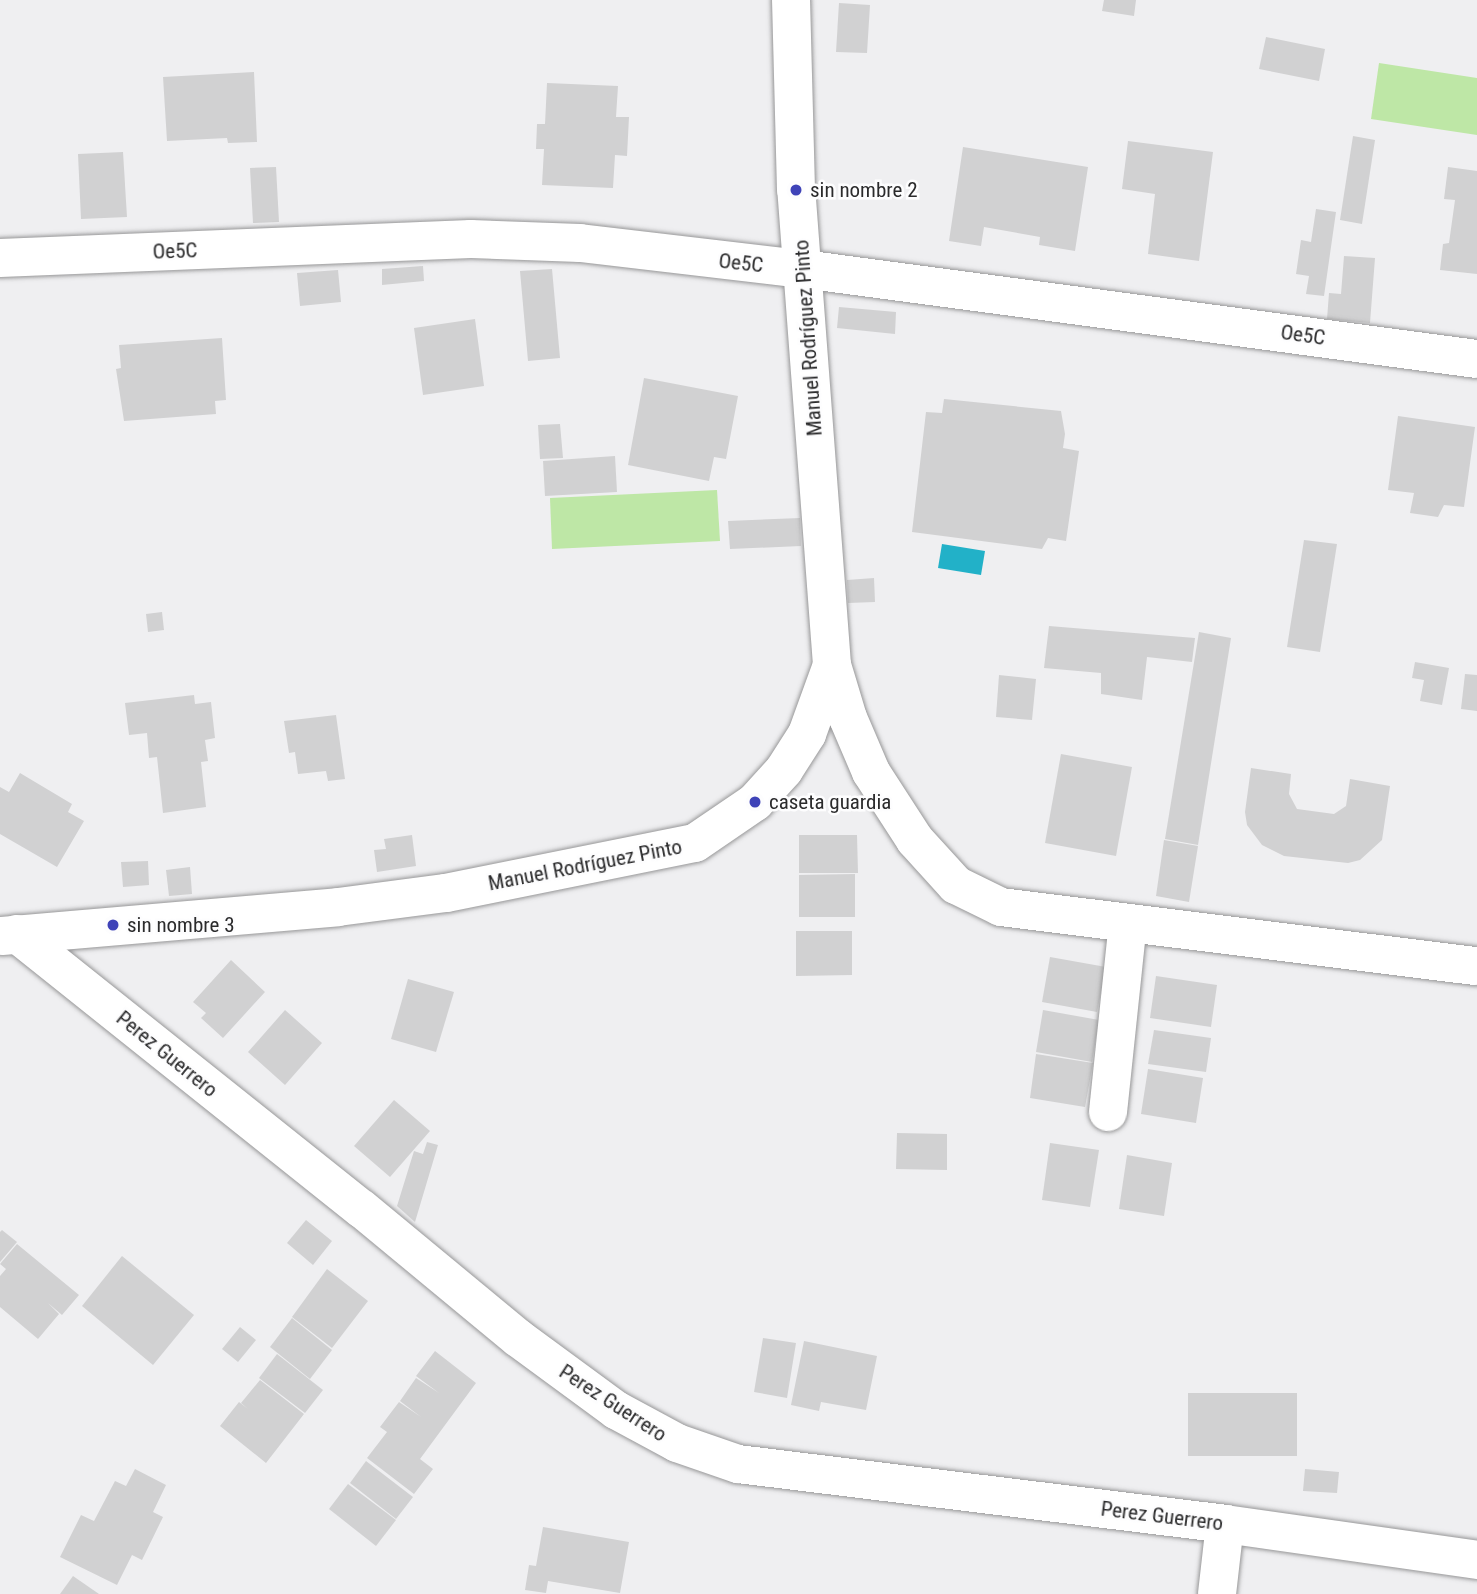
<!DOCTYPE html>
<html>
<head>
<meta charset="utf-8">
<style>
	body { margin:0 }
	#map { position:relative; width:1477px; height:1594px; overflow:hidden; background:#efeff1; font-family:"Roboto Condensed",sans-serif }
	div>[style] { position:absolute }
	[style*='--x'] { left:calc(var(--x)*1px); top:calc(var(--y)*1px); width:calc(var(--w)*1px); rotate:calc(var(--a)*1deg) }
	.green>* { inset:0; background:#bee7a6 }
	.water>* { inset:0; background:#22b1c8 }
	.building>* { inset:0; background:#d1d1d2 }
	.roads { filter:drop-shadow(0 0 2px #979798) drop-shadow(0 0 2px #979798) }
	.minor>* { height:38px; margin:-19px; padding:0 19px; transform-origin:19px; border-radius:19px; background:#fff }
	.dots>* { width:19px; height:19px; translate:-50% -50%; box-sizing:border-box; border:4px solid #fdfdfe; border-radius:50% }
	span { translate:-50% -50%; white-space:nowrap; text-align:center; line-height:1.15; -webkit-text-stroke:5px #fdfdfe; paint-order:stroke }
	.poi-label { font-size:21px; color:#2b2b2c }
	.left { translate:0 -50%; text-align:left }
	.street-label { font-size:21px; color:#2b2b2c }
</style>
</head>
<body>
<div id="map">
	<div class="green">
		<div style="clip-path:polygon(1379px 63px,1477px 78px,1477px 135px,1371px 119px)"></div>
		<div style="clip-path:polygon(717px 490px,720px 541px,552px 549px,550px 498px)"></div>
	</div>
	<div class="water">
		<div style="clip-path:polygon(942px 544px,985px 551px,981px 575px,938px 568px)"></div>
	</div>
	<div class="building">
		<div style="clip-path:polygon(1104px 0,1136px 0,1134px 16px,1102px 11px)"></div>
		<div style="clip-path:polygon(839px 3px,870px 5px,867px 53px,836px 52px)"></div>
		<div style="clip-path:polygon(1266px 37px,1325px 49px,1319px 81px,1259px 69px)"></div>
		<div style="clip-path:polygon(254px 72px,257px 142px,228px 143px,227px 138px,167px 141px,163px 77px)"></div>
		<div style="clip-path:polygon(547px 83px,618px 86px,616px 117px,629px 117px,627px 156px,615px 155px,613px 188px,542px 185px,544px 149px,536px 149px,537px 124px,545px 124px)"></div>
		<div style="clip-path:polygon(1353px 136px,1375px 140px,1362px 224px,1340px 220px)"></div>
		<div style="clip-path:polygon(1128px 141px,1213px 152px,1199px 261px,1148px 254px,1155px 194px,1122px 189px)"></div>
		<div style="clip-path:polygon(963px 147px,1088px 167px,1075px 251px,1039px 245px,1040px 237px,984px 227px,981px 246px,949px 241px)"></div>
		<div style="clip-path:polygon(123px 152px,127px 217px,81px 219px,78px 154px)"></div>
		<div style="clip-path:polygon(276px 167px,279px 222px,253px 223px,250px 168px)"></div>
		<div style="clip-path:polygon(1448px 167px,1477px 171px,1477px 274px,1440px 270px,1443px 244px,1449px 243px,1455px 200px,1444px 199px)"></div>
		<div style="clip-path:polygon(1316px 209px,1336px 212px,1324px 296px,1306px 294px,1309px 276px,1296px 274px,1301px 240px,1311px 242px)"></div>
		<div style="clip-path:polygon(1344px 256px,1375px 258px,1370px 323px,1327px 319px,1329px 293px,1341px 294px)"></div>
		<div style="clip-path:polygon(423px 266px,424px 281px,382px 285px,382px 269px)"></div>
		<div style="clip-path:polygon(552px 269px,560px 358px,528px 361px,520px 271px)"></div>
		<div style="clip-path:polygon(338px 270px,341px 302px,300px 306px,297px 273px)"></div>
		<div style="clip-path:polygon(839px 307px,896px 312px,895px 334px,837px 328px)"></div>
		<div style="clip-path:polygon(475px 319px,484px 386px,423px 395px,414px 328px)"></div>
		<div style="clip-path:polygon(222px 338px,226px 400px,215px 401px,216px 414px,124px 421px,116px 369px,121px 368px,119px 345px)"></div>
		<div style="clip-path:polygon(644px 378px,738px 396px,726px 459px,714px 457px,709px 481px,628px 465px)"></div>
		<div style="clip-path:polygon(944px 399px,1061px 411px,1065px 434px,1063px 448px,1079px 451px,1066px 541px,1048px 538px,1042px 549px,912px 532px,926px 412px,942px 413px)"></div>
		<div style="clip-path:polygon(1398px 416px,1475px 427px,1464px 507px,1444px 505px,1438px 517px,1410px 513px,1414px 493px,1388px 490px)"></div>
		<div style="clip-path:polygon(560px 424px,563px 458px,540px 459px,538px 425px)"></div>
		<div style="clip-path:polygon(615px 456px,617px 492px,545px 496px,543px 461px)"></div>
		<div style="clip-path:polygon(800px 518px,801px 546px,730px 549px,728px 521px)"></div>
		<div style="clip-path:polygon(1304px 540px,1337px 544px,1320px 652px,1287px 647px)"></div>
		<div style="clip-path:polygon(874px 578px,875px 602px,848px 603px,847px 580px)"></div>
		<div style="clip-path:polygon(162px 612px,164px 630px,148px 632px,146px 614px)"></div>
		<div style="clip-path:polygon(1049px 626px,1195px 638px,1192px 662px,1147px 657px,1142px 700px,1101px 694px,1101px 673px,1044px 668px)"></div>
		<div style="clip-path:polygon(1199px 632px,1231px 638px,1198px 845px,1165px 839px)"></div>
		<div style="clip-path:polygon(1415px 662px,1449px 668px,1442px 705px,1420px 701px,1424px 680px,1412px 678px)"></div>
		<div style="clip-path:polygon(1465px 674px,1477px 675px,1477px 711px,1461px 709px)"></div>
		<div style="clip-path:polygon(999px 675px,1036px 679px,1032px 720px,996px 717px)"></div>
		<div style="clip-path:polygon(194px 695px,195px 704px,211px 702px,215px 738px,205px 740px,208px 761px,201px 762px,206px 807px,163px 813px,157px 757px,149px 758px,147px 733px,129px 735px,125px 703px)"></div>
		<div style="clip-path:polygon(336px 715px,345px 779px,328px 781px,326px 771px,298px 774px,295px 752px,289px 753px,284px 721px)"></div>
		<div style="clip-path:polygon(1061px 754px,1132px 767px,1116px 856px,1045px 843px)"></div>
		<div style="clip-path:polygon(1251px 768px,1291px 774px,1289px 794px,1297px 809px,1334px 814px,1346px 806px,1350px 779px,1390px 786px,1382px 840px,1360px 860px,1348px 863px,1284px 856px,1262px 845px,1247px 825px,1245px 812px)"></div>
		<div style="clip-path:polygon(20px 773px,72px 804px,68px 812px,84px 821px,57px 867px,0 834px,0 787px,9px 792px)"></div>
		<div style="clip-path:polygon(412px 835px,416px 866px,377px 872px,374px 850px,386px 849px,384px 839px)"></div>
		<div style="clip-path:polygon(799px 835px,857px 835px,858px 873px,799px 873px)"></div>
		<div style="clip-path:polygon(1164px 840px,1198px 846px,1189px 902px,1156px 896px)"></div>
		<div style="clip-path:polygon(148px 861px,149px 885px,123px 887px,121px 862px)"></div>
		<div style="clip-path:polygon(190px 867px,192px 894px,169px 896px,166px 870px)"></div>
		<div style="clip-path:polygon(855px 874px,855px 917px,799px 917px,799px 875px)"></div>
		<div style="clip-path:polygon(796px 931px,852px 931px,852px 975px,796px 976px)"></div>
		<div style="clip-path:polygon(1050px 957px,1106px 967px,1097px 1012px,1042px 1002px)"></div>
		<div style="clip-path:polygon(231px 960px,265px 992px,223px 1038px,201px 1018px,206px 1013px,193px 1002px)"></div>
		<div style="clip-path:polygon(1156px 976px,1217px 985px,1211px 1027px,1150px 1018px)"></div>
		<div style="clip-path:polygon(408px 979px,454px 992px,436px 1052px,391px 1039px)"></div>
		<div style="clip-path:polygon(285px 1010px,322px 1043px,285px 1085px,248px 1052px)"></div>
		<div style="clip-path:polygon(1043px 1010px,1099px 1020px,1092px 1062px,1036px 1052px)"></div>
		<div style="clip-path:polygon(1154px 1030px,1211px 1038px,1206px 1072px,1148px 1064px)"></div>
		<div style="clip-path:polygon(1036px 1054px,1093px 1063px,1085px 1107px,1030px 1098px)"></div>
		<div style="clip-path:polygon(1148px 1069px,1203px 1078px,1196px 1123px,1141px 1114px)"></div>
		<div style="clip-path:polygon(394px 1100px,430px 1131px,390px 1177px,354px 1146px)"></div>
		<div style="clip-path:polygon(897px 1133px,947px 1134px,947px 1170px,896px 1169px)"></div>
		<div style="clip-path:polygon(427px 1142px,438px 1145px,415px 1222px,397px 1206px,414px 1151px,423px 1154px)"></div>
		<div style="clip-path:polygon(1050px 1143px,1099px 1150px,1090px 1207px,1042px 1200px)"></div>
		<div style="clip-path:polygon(1127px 1155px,1172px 1163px,1164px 1216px,1119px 1209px)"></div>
		<div style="clip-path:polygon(306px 1220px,332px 1241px,313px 1265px,287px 1243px)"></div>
		<div style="clip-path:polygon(2px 1230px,17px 1242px,0 1262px,0 1232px)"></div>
		<div style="clip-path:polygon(17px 1244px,79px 1295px,62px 1315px,48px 1303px,59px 1314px,38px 1339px,0 1307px,0 1276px,6px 1269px,0 1264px)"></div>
		<div style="clip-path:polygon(122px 1256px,194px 1315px,153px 1365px,82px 1306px)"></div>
		<div style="clip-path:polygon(327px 1269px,368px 1301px,332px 1348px,292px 1317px)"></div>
		<div style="clip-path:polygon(292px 1318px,332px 1350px,310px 1379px,270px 1347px)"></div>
		<div style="clip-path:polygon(240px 1327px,256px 1340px,238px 1362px,222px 1349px)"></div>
		<div style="clip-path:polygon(763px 1338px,796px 1343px,787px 1398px,754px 1392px)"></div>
		<div style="clip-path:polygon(804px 1341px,877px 1356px,866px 1410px,821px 1402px,819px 1411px,791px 1405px)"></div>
		<div style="clip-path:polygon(435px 1351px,476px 1383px,420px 1459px,433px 1469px,414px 1494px,367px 1458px,387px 1432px,380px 1427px,399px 1402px,421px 1417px,400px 1401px,416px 1378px,439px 1393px,416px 1376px)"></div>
		<div style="clip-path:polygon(277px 1354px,323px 1390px,305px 1413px,259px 1378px)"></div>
		<div style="clip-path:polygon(260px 1380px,304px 1414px,266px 1463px,220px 1426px,239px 1402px,248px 1409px,241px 1403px)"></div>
		<div style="clip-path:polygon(1188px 1393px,1297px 1393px,1297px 1456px,1188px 1456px)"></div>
		<div style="clip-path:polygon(366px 1461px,413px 1497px,396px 1519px,350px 1483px)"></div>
		<div style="clip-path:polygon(135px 1469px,166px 1485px,153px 1512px,163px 1517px,142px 1560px,132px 1555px,117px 1585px,60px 1557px,81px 1515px,94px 1521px,115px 1481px,126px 1486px)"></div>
		<div style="clip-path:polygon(1305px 1469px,1339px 1472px,1337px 1493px,1303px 1491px)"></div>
		<div style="clip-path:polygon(348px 1484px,396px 1520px,376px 1546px,329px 1509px)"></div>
		<div style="clip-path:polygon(543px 1527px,629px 1542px,620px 1593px,548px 1581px,546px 1593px,525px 1590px,529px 1565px,536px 1566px)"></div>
		<div style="clip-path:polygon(73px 1576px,99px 1594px,60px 1594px)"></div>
	</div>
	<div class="roads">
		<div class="minor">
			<div style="--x:0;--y:258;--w:471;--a:-2.3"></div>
			<div style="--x:471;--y:239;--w:109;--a:2.1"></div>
			<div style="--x:580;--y:243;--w:225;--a:6.7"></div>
			<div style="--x:803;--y:269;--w:680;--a:7.61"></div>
			<div style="--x:832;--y:665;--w:55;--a:73.2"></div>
			<div style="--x:848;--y:718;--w:59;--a:66.9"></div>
			<div style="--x:871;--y:772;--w:81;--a:57.1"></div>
			<div style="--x:915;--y:840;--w:61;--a:47.7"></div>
			<div style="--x:956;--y:885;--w:50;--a:26.1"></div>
			<div style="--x:1001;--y:907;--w:480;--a:7.1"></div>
			<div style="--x:17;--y:934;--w:441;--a:38.6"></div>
			<div style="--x:362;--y:1209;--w:202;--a:39.6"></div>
			<div style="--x:518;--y:1338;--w:122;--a:36.3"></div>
			<div style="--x:616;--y:1410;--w:69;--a:28.4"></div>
			<div style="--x:677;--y:1443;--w:65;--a:19"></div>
			<div style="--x:738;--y:1464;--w:491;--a:7"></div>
			<div style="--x:1225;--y:1524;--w:255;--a:8.1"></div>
			<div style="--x:2;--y:936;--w:337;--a:-4.9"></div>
			<div style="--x:338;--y:907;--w:109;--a:-7.4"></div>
			<div style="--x:446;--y:893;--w:254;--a:-11.4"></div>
			<div style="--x:695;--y:843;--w:73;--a:-34.3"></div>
			<div style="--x:755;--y:802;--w:43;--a:-47.8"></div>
			<div style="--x:784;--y:770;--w:43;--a:-57.4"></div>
			<div style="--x:807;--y:734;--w:73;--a:-70.1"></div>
			<div style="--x:832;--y:665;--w:476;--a:-94.3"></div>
			<div style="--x:796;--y:190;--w:190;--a:-91.5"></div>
			<div style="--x:1108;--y:1112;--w:190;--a:-84"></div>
			<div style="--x:1217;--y:1594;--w:70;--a:-83.5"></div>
		</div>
	</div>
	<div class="dots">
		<div style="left:796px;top:190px;background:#3f43b8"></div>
		<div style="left:755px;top:802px;background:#3f43b8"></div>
		<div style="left:113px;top:925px;background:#3f43b8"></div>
	</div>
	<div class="poi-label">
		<span class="left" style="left:810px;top:190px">sin nombre 2</span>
		<span class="left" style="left:769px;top:802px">caseta guardia</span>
		<span class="left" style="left:127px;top:925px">sin nombre 3</span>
	</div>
	<div class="street-label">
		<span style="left:175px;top:251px;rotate:-2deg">Oe5C</span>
		<span style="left:741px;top:263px;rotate:6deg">Oe5C</span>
		<span style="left:1303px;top:335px;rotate:8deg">Oe5C</span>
		<span style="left:808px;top:338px;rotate:-94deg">Manuel Rodríguez Pinto</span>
		<span style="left:585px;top:865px;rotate:-11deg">Manuel Rodríguez Pinto</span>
		<span style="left:167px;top:1054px;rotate:39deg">Perez Guerrero</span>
		<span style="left:613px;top:1403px;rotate:33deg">Perez Guerrero</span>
		<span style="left:1162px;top:1516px;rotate:7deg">Perez Guerrero</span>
	</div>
</div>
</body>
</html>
